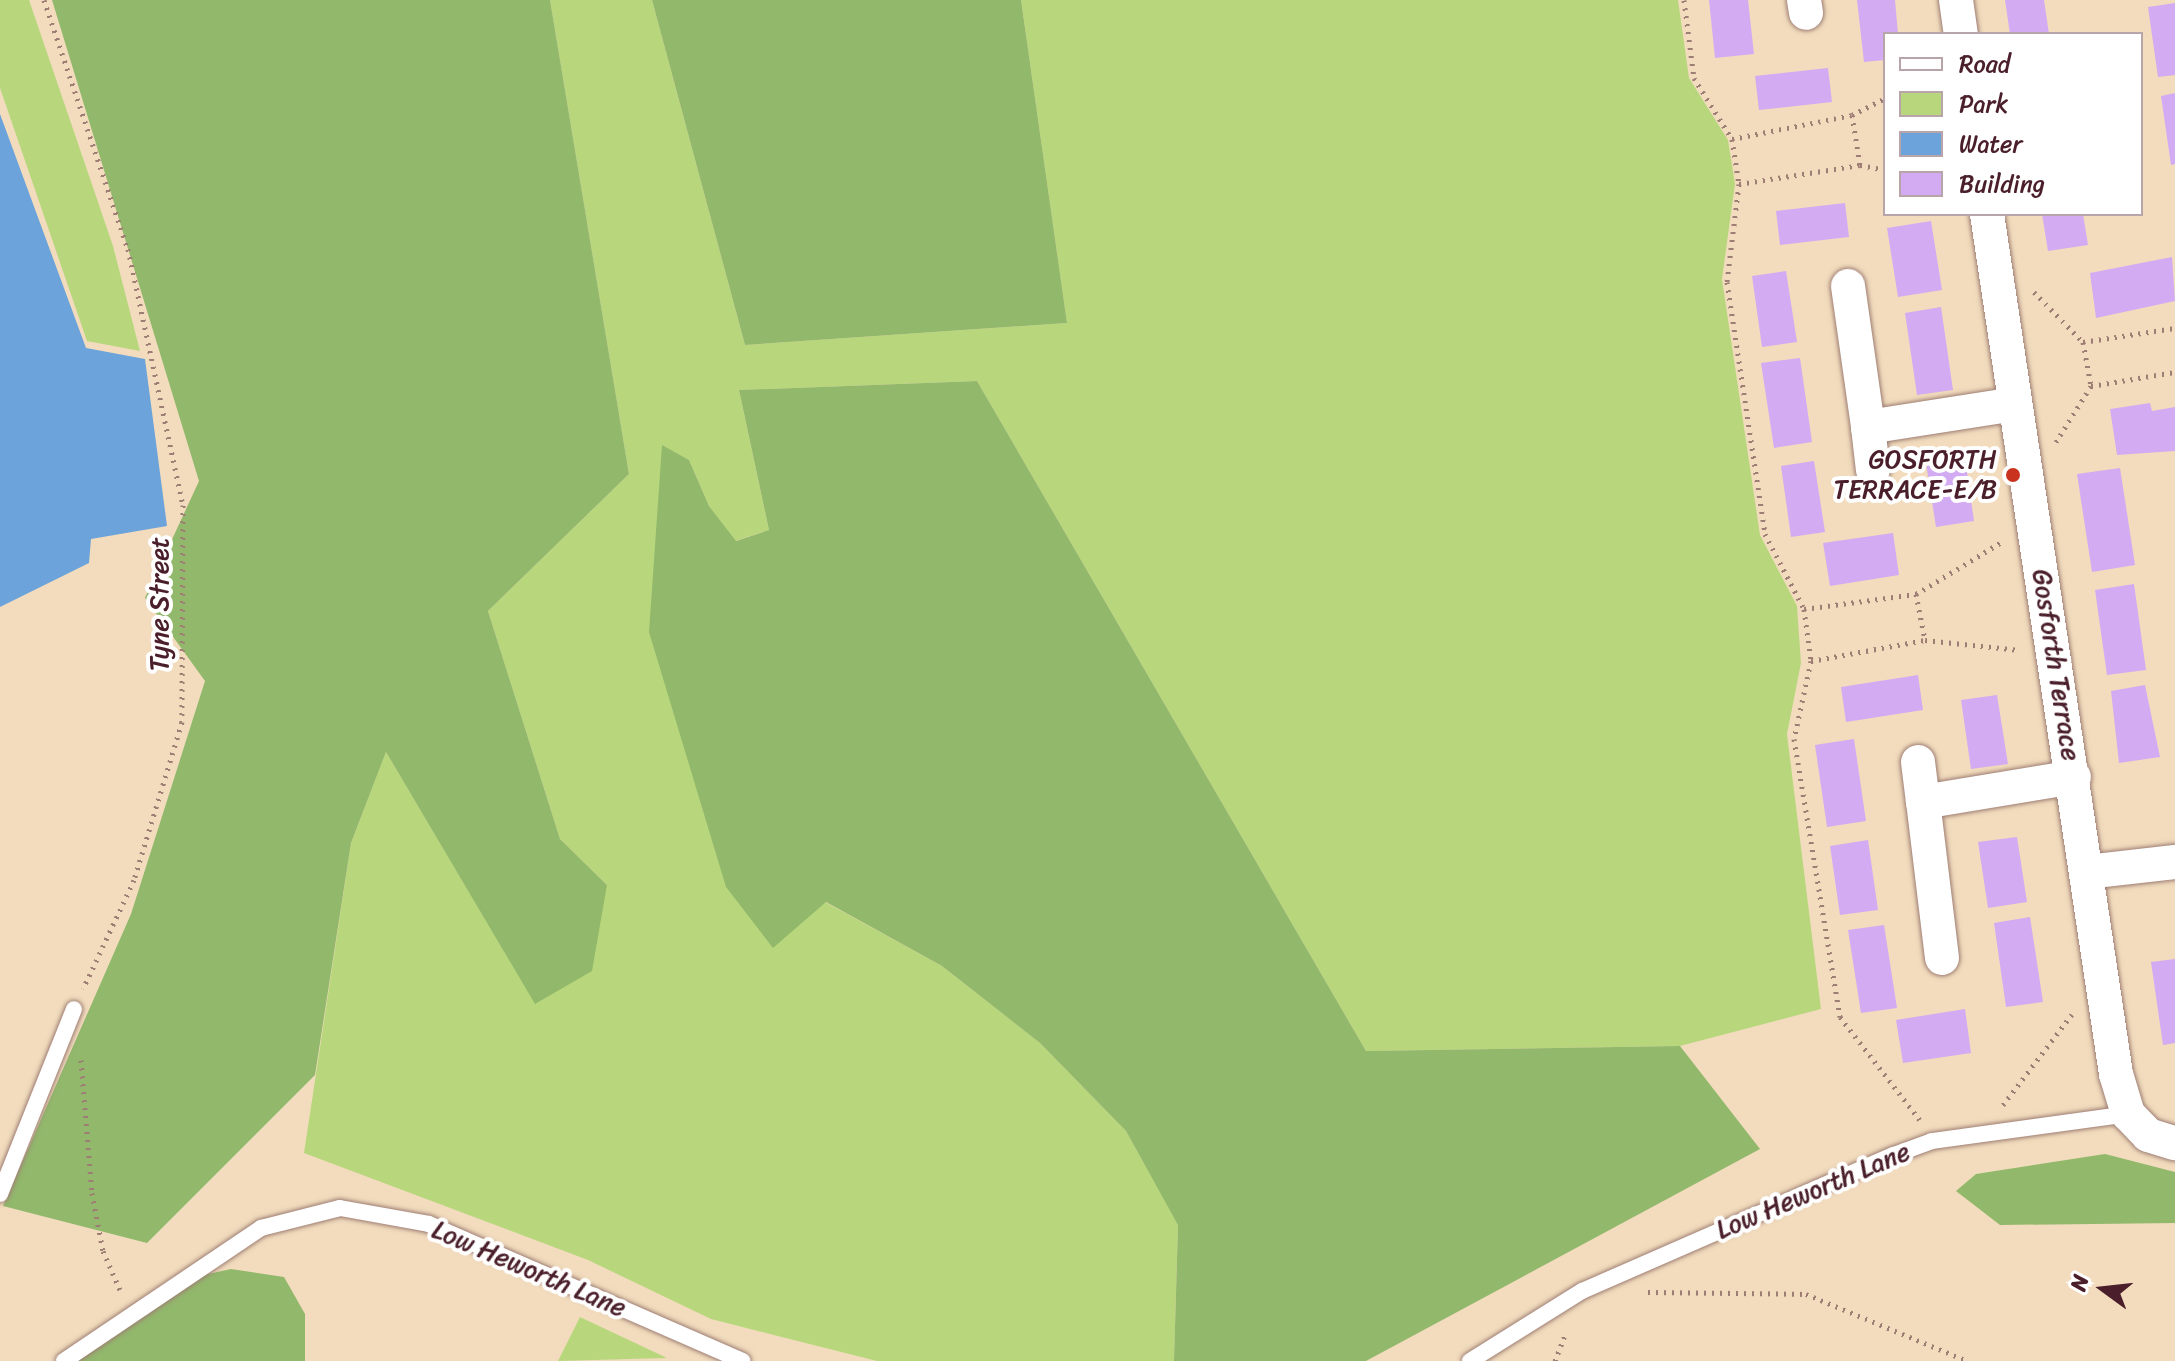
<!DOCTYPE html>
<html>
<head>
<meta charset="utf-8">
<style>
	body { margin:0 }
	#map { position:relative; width:2175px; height:1361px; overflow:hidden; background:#f2dcbd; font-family:Sriracha,sans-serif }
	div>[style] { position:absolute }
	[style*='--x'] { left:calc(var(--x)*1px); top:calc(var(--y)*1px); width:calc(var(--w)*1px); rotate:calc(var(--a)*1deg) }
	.green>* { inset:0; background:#b8d77d }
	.forest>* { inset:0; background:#92b86c }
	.water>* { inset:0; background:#6ba3da }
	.building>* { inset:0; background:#d2abf3 }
	.path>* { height:5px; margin-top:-2.5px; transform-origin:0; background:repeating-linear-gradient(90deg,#9e7e74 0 2px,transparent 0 8px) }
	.roads { filter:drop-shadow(0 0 2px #9e7e74) drop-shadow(0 0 2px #9e7e74) }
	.lane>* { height:16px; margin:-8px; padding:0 8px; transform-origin:8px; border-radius:8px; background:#fff }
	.street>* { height:34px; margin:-17px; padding:0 17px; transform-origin:17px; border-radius:17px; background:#fff }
	.dots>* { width:22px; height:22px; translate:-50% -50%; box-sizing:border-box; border:4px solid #fff; border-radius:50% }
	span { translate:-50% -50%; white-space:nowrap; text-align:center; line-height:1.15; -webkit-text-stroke:8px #fff; paint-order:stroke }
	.poi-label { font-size:26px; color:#4a1f2b }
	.right { translate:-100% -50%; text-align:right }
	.street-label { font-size:26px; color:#4a1f2b }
	.legend { position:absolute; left:1883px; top:32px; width:260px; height:184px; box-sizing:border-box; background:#fff; border:2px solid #b7a5aa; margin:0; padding:10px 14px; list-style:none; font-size:24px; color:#4a1f2b }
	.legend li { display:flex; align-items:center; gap:16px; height:40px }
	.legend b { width:40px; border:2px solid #b7a5aa }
	.north { position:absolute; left:2063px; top:1249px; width:80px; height:80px; -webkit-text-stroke:6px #fff; paint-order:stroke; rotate:285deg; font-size:22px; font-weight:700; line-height:32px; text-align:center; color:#4a1f2b }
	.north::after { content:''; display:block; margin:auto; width:28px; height:36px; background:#4a1f2b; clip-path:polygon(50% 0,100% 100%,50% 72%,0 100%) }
</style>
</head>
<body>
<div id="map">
	<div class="green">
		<div style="clip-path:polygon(0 0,29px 0,113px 246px,140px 351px,87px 341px,0 88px)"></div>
		<div style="clip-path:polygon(550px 0,652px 0,745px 345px,1067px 323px,1021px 0,1678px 0,1689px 78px,1728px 140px,1735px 184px,1722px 279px,1760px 535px,1797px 606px,1801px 663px,1787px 734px,1821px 1009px,1680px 1046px,1366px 1051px,977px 381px,739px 390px,769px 530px,735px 541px,709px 506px,689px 460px,662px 446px,825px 902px,942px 966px,1040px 1043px,1126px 1131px,1178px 1224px,1174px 1361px,877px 1361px,711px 1319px,588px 1260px,304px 1153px,351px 843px,386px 752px,535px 1003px,607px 885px,560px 839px,488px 611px,629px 474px)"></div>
		<div style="clip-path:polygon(580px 1317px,667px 1358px,558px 1361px)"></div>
	</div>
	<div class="forest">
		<div style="clip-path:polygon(52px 0,550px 0,629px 474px,488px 611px,560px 839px,607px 885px,592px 971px,535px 1004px,386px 752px,351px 843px,315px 1075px,147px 1243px,3px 1206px,131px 914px,205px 681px,145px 598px,199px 481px)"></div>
		<div style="clip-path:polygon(652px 0,1021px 0,1067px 323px,745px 345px)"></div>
		<div style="clip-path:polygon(977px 381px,1366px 1051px,1680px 1046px,1760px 1149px,1366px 1361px,1174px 1361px,1178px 1225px,1126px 1131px,1040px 1043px,942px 966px,826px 902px,773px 948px,726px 887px,649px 632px,662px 445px,689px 460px,709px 506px,736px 541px,769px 530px,739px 390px)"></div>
		<div style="clip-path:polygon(2105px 1154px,2175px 1172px,2175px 1223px,2000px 1225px,1956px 1191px,1976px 1174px)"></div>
		<div style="clip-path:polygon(231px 1269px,284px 1277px,305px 1314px,305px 1361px,72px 1361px,199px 1276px)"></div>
	</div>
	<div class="water">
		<div style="clip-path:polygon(0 114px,86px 348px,145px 359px,167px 526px,91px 539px,89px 563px,0 607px)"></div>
	</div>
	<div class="building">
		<div style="clip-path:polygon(1709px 0,1748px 0,1754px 54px,1715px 58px)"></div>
		<div style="clip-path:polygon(1857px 0,1895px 0,1898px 34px,1885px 34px,1885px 60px,1864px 62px)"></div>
		<div style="clip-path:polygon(2005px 0,2044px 0,2049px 34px,2010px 34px)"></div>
		<div style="clip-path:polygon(2175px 3px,2175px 75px,2158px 77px,2148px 7px)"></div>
		<div style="clip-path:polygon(1828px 68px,1832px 102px,1759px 110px,1755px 76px)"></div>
		<div style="clip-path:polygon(2175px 93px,2175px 164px,2171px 165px,2161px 96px)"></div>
		<div style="clip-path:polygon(1845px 203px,1849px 237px,1780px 245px,1776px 211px)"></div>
		<div style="clip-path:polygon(2042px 214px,2083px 214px,2088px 245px,2048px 251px)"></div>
		<div style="clip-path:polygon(1931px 221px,1942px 290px,1898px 297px,1887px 228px)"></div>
		<div style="clip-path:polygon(2172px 257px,2175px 301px,2096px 318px,2090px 273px)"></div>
		<div style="clip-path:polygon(1786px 271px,1797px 342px,1762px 347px,1752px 276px)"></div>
		<div style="clip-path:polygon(1941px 307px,1953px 390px,1917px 395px,1905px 313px)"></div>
		<div style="clip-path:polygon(1800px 358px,1812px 442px,1774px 448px,1761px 363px)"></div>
		<div style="clip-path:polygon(2150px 403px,2152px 411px,2175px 407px,2175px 451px,2117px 455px,2110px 409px)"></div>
		<div style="clip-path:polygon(1964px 451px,1974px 521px,1936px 527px,1925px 457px)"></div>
		<div style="clip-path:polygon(1814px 461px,1825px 532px,1791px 537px,1781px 466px)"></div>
		<div style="clip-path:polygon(2120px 468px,2135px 565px,2092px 572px,2077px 474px)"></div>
		<div style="clip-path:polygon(1893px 533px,1899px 575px,1830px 586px,1823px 543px)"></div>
		<div style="clip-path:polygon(2134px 584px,2146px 670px,2107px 675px,2095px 590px)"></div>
		<div style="clip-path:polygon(1918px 675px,1923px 710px,1846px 722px,1841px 687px)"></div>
		<div style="clip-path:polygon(2145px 685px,2160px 757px,2119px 763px,2111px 691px)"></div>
		<div style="clip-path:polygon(1997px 695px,2008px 764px,1971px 769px,1961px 700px)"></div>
		<div style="clip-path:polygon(1854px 739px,1866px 821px,1827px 827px,1815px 745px)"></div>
		<div style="clip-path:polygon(2017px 837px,2027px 902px,1988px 908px,1978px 842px)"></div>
		<div style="clip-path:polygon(1868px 840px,1878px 910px,1840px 915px,1830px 846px)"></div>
		<div style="clip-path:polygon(2030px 917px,2043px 1002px,2006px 1007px,1994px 923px)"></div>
		<div style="clip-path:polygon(1884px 925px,1897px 1008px,1861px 1013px,1848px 930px)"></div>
		<div style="clip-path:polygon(2175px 959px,2175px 1043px,2163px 1045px,2151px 962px)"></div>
		<div style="clip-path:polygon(1965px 1009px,1971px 1053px,1903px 1063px,1896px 1020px)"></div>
	</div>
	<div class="path">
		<div style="--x:44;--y:0;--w:263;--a:71.4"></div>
		<div style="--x:128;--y:249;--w:262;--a:77.9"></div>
		<div style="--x:183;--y:505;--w:217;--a:90.3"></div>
		<div style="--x:182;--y:722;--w:165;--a:106.9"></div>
		<div style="--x:134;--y:880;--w:120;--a:115.1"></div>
		<div style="--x:1684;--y:0;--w:79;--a:82.7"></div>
		<div style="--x:1694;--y:78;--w:72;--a:58.1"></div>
		<div style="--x:1732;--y:139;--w:46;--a:81.2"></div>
		<div style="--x:1739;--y:184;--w:99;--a:97"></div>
		<div style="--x:1727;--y:282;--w:255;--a:81.4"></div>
		<div style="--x:1765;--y:534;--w:85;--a:62.5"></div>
		<div style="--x:1804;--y:609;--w:52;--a:82.3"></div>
		<div style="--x:1811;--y:661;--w:80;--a:102.3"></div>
		<div style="--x:1794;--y:739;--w:282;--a:80.6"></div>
		<div style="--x:1840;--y:1017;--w:130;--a:52.2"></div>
		<div style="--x:1852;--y:115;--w:51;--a:80.9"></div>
		<div style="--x:1732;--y:139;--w:122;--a:-11.3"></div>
		<div style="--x:1852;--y:115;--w:37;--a:-27"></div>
		<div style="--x:1739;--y:184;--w:122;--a:-8.9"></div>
		<div style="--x:1860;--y:165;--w:25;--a:11"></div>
		<div style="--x:2034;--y:292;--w:70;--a:45.6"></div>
		<div style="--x:2083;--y:342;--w:93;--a:-8.7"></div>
		<div style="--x:2083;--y:342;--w:45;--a:79.7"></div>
		<div style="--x:2056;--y:442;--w:66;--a:-58"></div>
		<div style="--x:2091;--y:386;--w:85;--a:-9.5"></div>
		<div style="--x:1916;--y:594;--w:47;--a:78.9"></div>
		<div style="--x:1804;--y:609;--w:113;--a:-7.6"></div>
		<div style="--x:1916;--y:594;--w:102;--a:-31.3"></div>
		<div style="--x:1811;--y:661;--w:116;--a:-10.4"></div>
		<div style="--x:1925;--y:640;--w:95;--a:6.1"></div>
		<div style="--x:81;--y:1060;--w:133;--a:85.3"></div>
		<div style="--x:92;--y:1193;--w:59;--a:79.3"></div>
		<div style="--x:103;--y:1251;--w:45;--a:66.3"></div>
		<div style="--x:2003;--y:1105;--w:114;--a:-52.8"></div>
		<div style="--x:1648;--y:1292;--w:158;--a:0.7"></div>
		<div style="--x:1806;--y:1294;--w:175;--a:22.5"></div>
		<div style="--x:1555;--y:1361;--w:31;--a:-69"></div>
	</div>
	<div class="roads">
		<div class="lane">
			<div style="--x:0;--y:1194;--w:199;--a:-68.2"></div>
			<div style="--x:64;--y:1361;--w:238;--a:-34"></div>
			<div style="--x:261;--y:1228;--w:81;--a:-14.2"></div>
			<div style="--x:340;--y:1208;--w:90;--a:10.2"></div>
			<div style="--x:429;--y:1224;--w:342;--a:23.6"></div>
			<div style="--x:1470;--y:1361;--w:132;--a:-32"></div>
			<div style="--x:1582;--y:1291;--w:340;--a:-23.6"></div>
			<div style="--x:1894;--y:1155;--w:40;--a:-20.2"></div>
			<div style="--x:1932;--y:1141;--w:198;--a:-7.8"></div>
		</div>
		<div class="street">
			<div style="--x:1804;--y:0;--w:13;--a:81"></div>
			<div style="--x:1956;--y:0;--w:34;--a:82"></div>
			<div style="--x:1987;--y:214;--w:870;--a:81.47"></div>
			<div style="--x:2116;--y:1074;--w:42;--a:73.3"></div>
			<div style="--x:2128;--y:1114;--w:29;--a:46"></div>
			<div style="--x:2148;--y:1135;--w:28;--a:17"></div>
			<div style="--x:1848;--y:286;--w:142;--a:81.9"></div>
			<div style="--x:1868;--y:427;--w:149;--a:-8.9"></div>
			<div style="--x:1868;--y:427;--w:43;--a:83.4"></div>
			<div style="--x:1918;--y:762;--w:40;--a:82.9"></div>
			<div style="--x:2087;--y:872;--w:89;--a:-6.5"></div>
			<div style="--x:1942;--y:958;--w:157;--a:-96.9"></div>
			<div style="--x:1923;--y:802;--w:153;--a:-9.4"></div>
		</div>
	</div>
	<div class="dots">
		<div style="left:2013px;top:475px;background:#c8321e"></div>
	</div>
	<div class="poi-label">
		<span class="right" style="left:1997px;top:475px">GOSFORTH<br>TERRACE-E/B</span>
	</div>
	<div class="street-label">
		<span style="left:160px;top:604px;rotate:-90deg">Tyne Street</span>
		<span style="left:2056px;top:665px;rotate:81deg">Gosforth Terrace</span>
		<span style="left:1813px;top:1191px;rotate:-23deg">Low Heworth Lane</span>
		<span style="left:529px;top:1269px;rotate:23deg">Low Heworth Lane</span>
	</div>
	<ul class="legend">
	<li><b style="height:10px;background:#fff"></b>Road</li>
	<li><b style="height:22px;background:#b8d77d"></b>Park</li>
	<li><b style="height:22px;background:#6ba3da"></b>Water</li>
	<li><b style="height:22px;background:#d2abf3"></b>Building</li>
	</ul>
	<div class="north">N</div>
</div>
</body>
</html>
